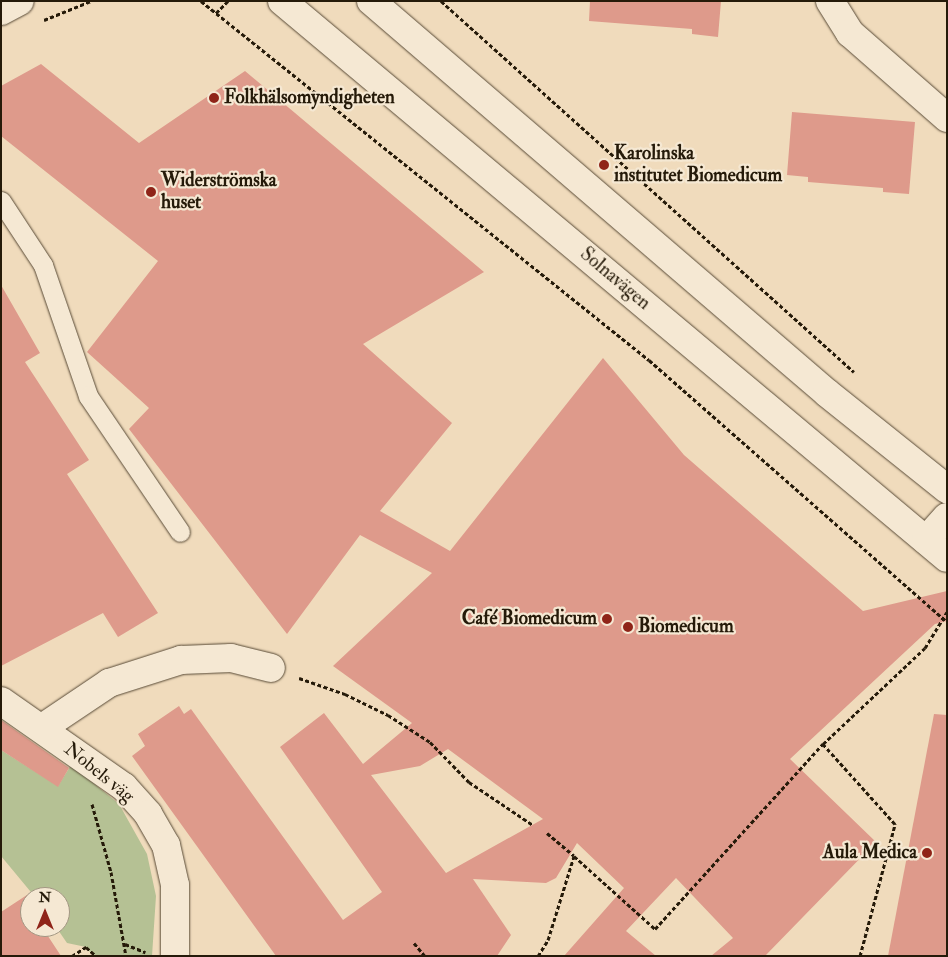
<!DOCTYPE html>
<html>
<head>
<meta charset="utf-8">
<style>
	body { margin:0 }
	#map { position:relative; width:948px; height:957px; overflow:hidden; background:#f0dbbc; font-family:"IM FELL Double Pica",serif }
	div>[style] { position:absolute }
	[style*='--x'] { left:calc(var(--x)*1px); top:calc(var(--y)*1px); width:calc(var(--w)*1px); rotate:calc(var(--a)*1deg) }
	.green>* { inset:0; background:#b5c194 }
	.building>* { inset:0; background:#de9a8b }
	.path>* { height:3px; margin-top:-1.5px; transform-origin:0; background:repeating-linear-gradient(90deg,#251a09 0 4px,transparent 0 6.5px) }
	.roads { filter:drop-shadow(0 0 1px #584a36) drop-shadow(0 0 1px #584a36) }
	.lane>* { height:19px; margin:-9.5px; padding:0 9.5px; transform-origin:9.5px; border-radius:9.5px; background:#f5e8d3 }
	.street>* { height:28px; margin:-14px; padding:0 14px; transform-origin:14px; border-radius:14px; background:#f5e8d3 }
	.secondary>* { height:28px; margin:-14px; padding:0 14px; transform-origin:14px; border-radius:14px; background:#f5e8d3 }
	.dots>* { width:14px; height:14px; translate:-50% -50%; box-sizing:border-box; border:2px solid #f5e8d3; border-radius:50% }
	span { translate:-50% -50%; white-space:nowrap; text-align:center; line-height:1.15; -webkit-text-stroke:4.5px #f5e8d3; paint-order:stroke }
	.poi-label { font-size:19px; color:#251a09; font-weight:700 }
	.left { translate:0 -50%; text-align:left }
	.right { translate:-100% -50%; text-align:right }
	.street-label { font-size:19px; color:#251a09 }
	.frame { position:absolute; inset:0; border:2px solid #251a09; pointer-events:none }
	.north { position:absolute; left:20px; top:887px; width:50px; height:50px; box-sizing:border-box; background:#f5e8d3; border:1px solid #a29682; border-radius:50%; rotate:0deg; font-size:14px; font-weight:700; line-height:20px; text-align:center; color:#251a09 }
	.north::after { content:''; display:block; margin:auto; width:18px; height:22px; background:#8f2418; clip-path:polygon(50% 0,100% 100%,50% 72%,0 100%) }
</style>
</head>
<body>
<div id="map">
	<div class="green">
		<div style="clip-path:polygon(1px 750px,58px 786px,71px 765px,119px 804px,147px 854px,156px 896px,152px 956px,93px 956px,86px 947px,67px 943px,56px 927px,60px 927px,60px 897px,35px 897px,1px 856px)"></div>
	</div>
	<div class="building">
		<div style="clip-path:polygon(590px 1px,721px 1px,718px 37px,692px 34px,692px 29px,589px 21px)"></div>
		<div style="clip-path:polygon(evenodd,41px 64px,139px 143px,245px 71px,484px 272px,363px 344px,452px 423px,380px 511px,450px 551px,603px 358px,684px 455px,863px 611px,947px 591px,947px 621px,935px 624px,790px 759px,876px 842px,765px 956px,711px 956px,733px 938px,676px 878px,626px 931px,656px 956px,564px 956px,624px 888px,577px 843px,556px 878px,546px 883px,473px 879px,511px 935px,497px 956px,276px 956px,132px 756px,145px 746px,138px 734px,179px 706px,184px 714px,191px 709px,343px 920px,382px 892px,280px 747px,324px 713px,363px 764px,412px 723px,333px 666px,432px 573px,360px 535px,287px 634px,129px 429px,149px 408px,87px 352px,158px 261px,1px 136px,1px 86px,41px 64px,448px 749px,543px 819px,446px 873px,371px 775px,420px 766px,448px 749px)"></div>
		<div style="clip-path:polygon(792px 112px,915px 122px,909px 194px,883px 192px,883px 188px,808px 182px,808px 177px,787px 175px)"></div>
		<div style="clip-path:polygon(1px 285px,40px 353px,25px 362px,89px 460px,67px 474px,158px 613px,118px 637px,103px 613px,1px 666px)"></div>
		<div style="clip-path:polygon(934px 714px,947px 715px,947px 956px,888px 956px)"></div>
		<div style="clip-path:polygon(1px 720px,69px 768px,58px 787px,1px 750px)"></div>
		<div style="clip-path:polygon(30px 893px,30px 927px,42px 927px,61px 956px,1px 956px,1px 912px)"></div>
	</div>
	<div class="path">
		<div style="--x:201;--y:1;--w:574;--a:38.71"></div>
		<div style="--x:649;--y:360;--w:397;--a:41.3"></div>
		<div style="--x:441;--y:1;--w:555;--a:41.93"></div>
		<div style="--x:216;--y:13;--w:17;--a:-45"></div>
		<div style="--x:44;--y:20;--w:51;--a:-22"></div>
		<div style="--x:299;--y:678;--w:49;--a:19.2"></div>
		<div style="--x:345;--y:694;--w:48;--a:26"></div>
		<div style="--x:388;--y:715;--w:50;--a:32.7"></div>
		<div style="--x:430;--y:742;--w:56;--a:45.7"></div>
		<div style="--x:469;--y:782;--w:77;--a:33.9"></div>
		<div style="--x:92;--y:804;--w:71;--a:74.4"></div>
		<div style="--x:111;--y:872;--w:85;--a:79.9"></div>
		<div style="--x:547;--y:833;--w:35;--a:40"></div>
		<div style="--x:414;--y:943;--w:17;--a:50"></div>
		<div style="--x:125;--y:944;--w:22;--a:22"></div>
		<div style="--x:72;--y:956;--w:17;--a:-33"></div>
		<div style="--x:86;--y:947;--w:13;--a:42"></div>
		<div style="--x:538;--y:956;--w:19;--a:-58"></div>
		<div style="--x:548;--y:940;--w:88;--a:-72.8"></div>
		<div style="--x:574;--y:856;--w:109;--a:42"></div>
		<div style="--x:655;--y:929;--w:250;--a:-47.8"></div>
		<div style="--x:860;--y:956;--w:137;--a:-75.1"></div>
		<div style="--x:895;--y:824;--w:108;--a:-132"></div>
		<div style="--x:823;--y:744;--w:140;--a:-43.3"></div>
		<div style="--x:925;--y:648;--w:42;--a:-58.6"></div>
	</div>
	<div class="roads">
		<div class="lane">
			<div style="--x:1;--y:201;--w:77;--a:56.7"></div>
			<div style="--x:43;--y:265;--w:139;--a:71"></div>
			<div style="--x:88;--y:396;--w:164;--a:55.9"></div>
		</div>
		<div class="street">
			<div style="--x:830;--y:1;--w:38;--a:58"></div>
			<div style="--x:850;--y:33;--w:129;--a:41.2"></div>
			<div style="--x:1;--y:11;--w:21;--a:-28"></div>
			<div style="--x:1;--y:701;--w:150;--a:35"></div>
			<div style="--x:124;--y:787;--w:36;--a:48"></div>
			<div style="--x:148;--y:814;--w:36;--a:60"></div>
			<div style="--x:166;--y:845;--w:41;--a:77.3"></div>
			<div style="--x:175;--y:885;--w:71;--a:90"></div>
			<div style="--x:42;--y:728;--w:81;--a:-33.9"></div>
			<div style="--x:109;--y:683;--w:76;--a:-17.7"></div>
			<div style="--x:181;--y:660;--w:50;--a:-2.3"></div>
			<div style="--x:231;--y:658;--w:41;--a:14"></div>
		</div>
		<div class="secondary">
			<div style="--x:282;--y:1;--w:867;--a:39.95"></div>
			<div style="--x:371;--y:1;--w:601;--a:40.68"></div>
			<div style="--x:827;--y:393;--w:154;--a:38.7"></div>
			<div style="--x:926;--y:540;--w:31;--a:-48"></div>
		</div>
	</div>
	<div class="dots">
		<div style="left:214px;top:98px;background:#8f2418"></div>
		<div style="left:604px;top:165px;background:#8f2418"></div>
		<div style="left:151px;top:192px;background:#8f2418"></div>
		<div style="left:607px;top:619px;background:#8f2418"></div>
		<div style="left:628px;top:627px;background:#8f2418"></div>
		<div style="left:927px;top:853px;background:#8f2418"></div>
	</div>
	<div class="poi-label">
		<span class="left" style="left:224px;top:98px">Folkhälsomyndigheten</span>
		<span class="left" style="left:614px;top:165px">Karolinska<br>institutet Biomedicum</span>
		<span class="left" style="left:161px;top:192px">Widerströmska<br>huset</span>
		<span class="right" style="left:597px;top:619px">Café Biomedicum</span>
		<span class="left" style="left:638px;top:627px">Biomedicum</span>
		<span class="right" style="left:917px;top:853px">Aula Medica</span>
	</div>
	<div class="street-label">
		<span style="left:615px;top:279px;rotate:40deg">Solnavägen</span>
		<span style="left:99px;top:773px;rotate:39deg">Nobels väg</span>
	</div>
	<div class="frame"></div>
	<div class="north">N</div>
</div>
</body>
</html>
